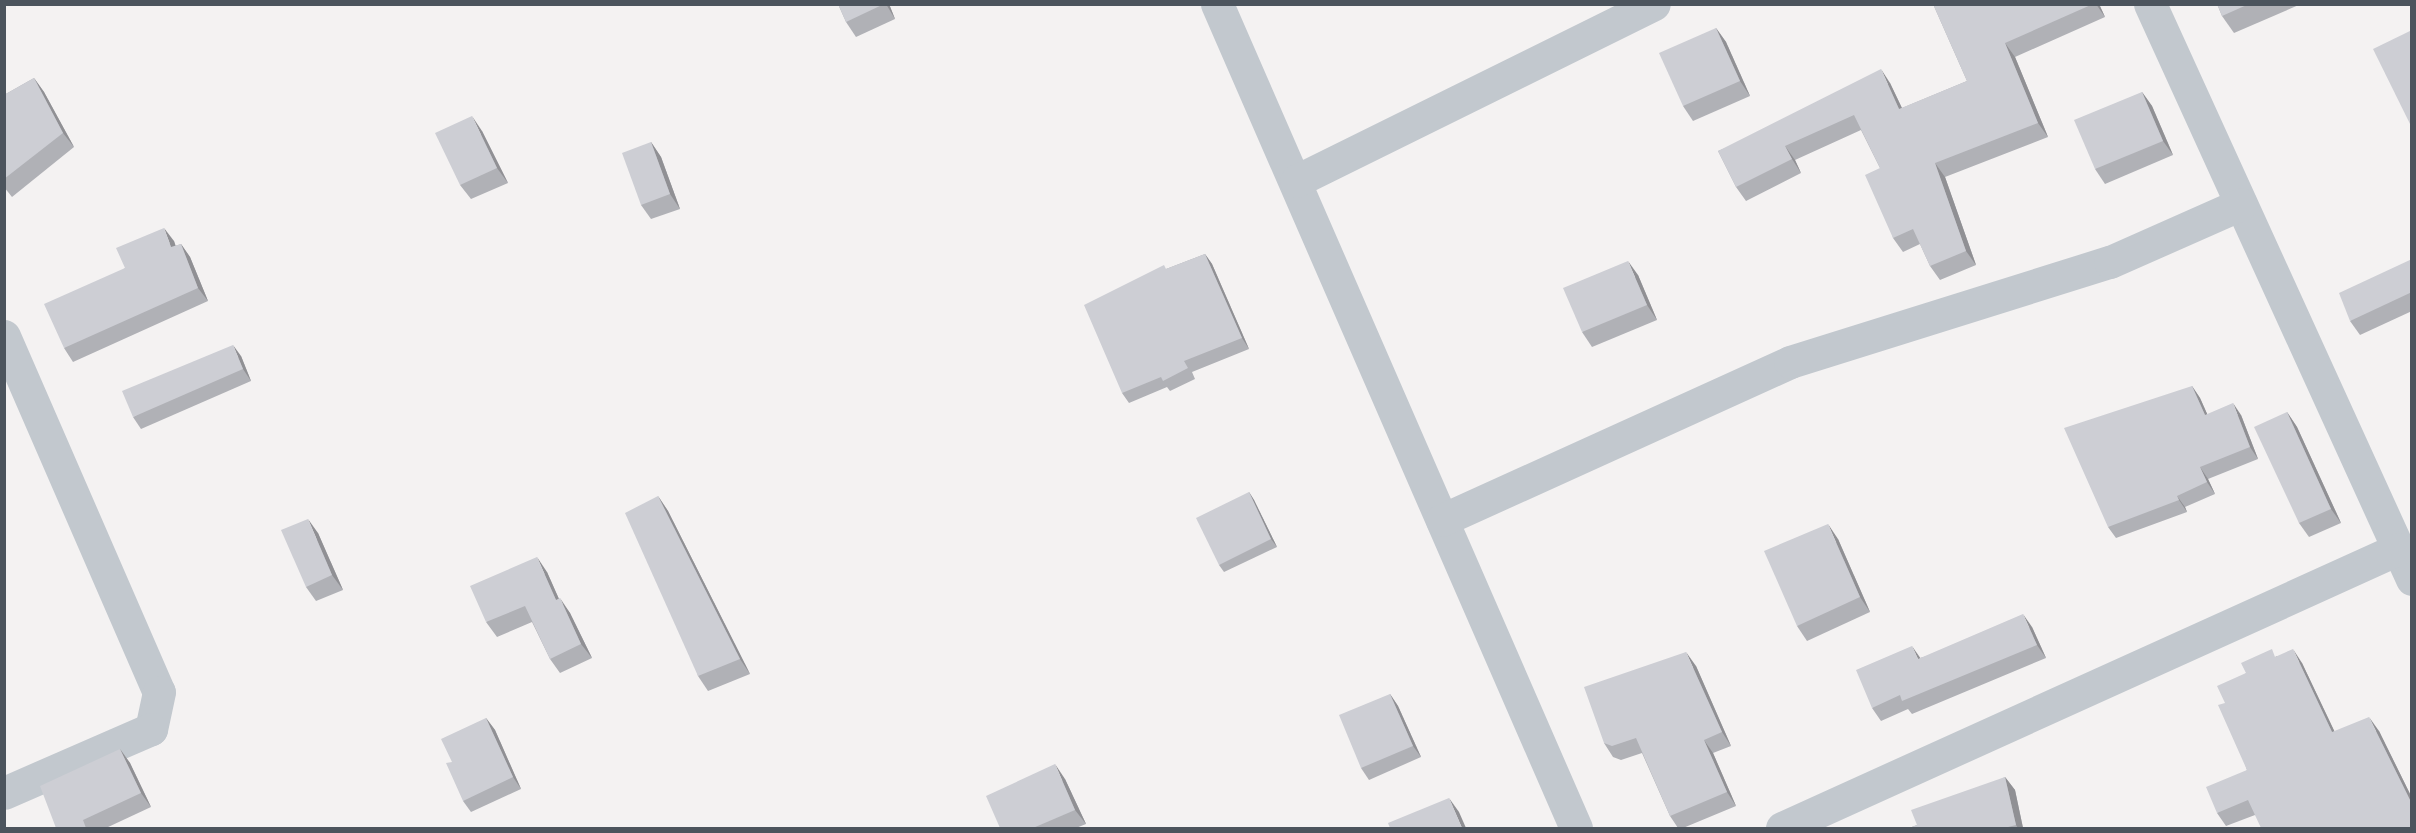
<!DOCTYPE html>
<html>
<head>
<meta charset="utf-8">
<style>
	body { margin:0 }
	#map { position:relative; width:2416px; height:833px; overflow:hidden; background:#f4f2f2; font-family:"Varela Round",sans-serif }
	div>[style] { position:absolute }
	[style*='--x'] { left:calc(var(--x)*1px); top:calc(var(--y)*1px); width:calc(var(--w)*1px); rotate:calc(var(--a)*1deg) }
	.minor>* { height:33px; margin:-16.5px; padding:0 16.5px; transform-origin:16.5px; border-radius:16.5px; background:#c2c8ce }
	.wall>* { inset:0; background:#b0b1b6 }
	.shaded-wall>* { inset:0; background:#909094 }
	.building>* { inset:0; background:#cdced4 }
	span { translate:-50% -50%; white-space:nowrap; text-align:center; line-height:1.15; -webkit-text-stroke:5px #fff; paint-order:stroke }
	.frame { position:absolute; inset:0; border:6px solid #4c545d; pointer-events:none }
</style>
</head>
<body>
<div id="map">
	<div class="minor">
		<div style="--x:1217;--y:4;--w:899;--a:66.46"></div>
		<div style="--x:2150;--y:4;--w:632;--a:65.5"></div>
		<div style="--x:1296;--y:181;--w:399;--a:-26.3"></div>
		<div style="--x:4;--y:336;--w:388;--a:66.5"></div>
		<div style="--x:159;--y:692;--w:38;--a:102"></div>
		<div style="--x:151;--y:729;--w:160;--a:156.5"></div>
		<div style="--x:1442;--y:520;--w:382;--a:-24.4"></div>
		<div style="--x:1790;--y:362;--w:335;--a:-17.4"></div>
		<div style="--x:2110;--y:262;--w:143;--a:-23.9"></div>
		<div style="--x:1782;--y:828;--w:676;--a:-24.37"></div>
	</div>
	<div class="wall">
		<div style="clip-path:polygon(838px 4px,889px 4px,895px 19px,856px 37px,846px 22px)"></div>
		<div style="clip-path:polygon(1933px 4px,2099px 4px,2105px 17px,2015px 57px,2048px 137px,1945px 177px,1976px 265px,1940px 280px,1930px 266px,1920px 244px,1903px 252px,1893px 238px,1880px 168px,1861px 130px,1795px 160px,1801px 173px,1746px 201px,1736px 187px,1718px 151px,1890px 83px,1902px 108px,1967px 81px)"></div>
		<div style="clip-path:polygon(2217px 4px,2301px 4px,2234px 33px,2222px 16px)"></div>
		<div style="clip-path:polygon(1716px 28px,1726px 42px,1750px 96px,1693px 121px,1683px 106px)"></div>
		<div style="clip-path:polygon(34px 78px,44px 92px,74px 147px,12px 197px,4px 187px,4px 95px)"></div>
		<div style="clip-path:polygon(2142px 92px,2152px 106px,2173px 155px,2105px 184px,2095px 169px)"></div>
		<div style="clip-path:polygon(482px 131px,508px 183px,471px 199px,460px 185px)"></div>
		<div style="clip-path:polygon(651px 142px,661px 157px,680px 209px,651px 219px,641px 205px)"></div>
		<div style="clip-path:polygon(174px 241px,175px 246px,181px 244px,190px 257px,208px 301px,73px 362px,64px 348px,125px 268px)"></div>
		<div style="clip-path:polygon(1205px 254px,1212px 264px,1249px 349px,1192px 372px,1195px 379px,1170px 391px,1167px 387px,1129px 403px,1122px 393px,1166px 269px)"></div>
		<div style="clip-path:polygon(2412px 259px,2412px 311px,2360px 335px,2350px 321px)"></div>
		<div style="clip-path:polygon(1638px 275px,1657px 320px,1592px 347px,1582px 332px)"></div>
		<div style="clip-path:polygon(241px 356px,251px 381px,141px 429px,133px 417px)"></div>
		<div style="clip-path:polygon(2192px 386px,2200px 398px,2207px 414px,2241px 415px,2258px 459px,2208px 479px,2215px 494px,2185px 507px,2187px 512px,2116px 538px,2108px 527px)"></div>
		<div style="clip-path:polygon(2287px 412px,2297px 427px,2341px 523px,2309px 537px,2299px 523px)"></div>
		<div style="clip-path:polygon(1249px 492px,1254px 500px,1277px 547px,1224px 572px,1219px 565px)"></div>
		<div style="clip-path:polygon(658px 496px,668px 511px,750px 674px,708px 691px,698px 676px)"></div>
		<div style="clip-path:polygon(318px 533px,343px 590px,316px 601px,306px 587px)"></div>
		<div style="clip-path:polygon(1838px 539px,1870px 612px,1807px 641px,1797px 626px)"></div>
		<div style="clip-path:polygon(547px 572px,559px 599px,570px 613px,592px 658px,560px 673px,550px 659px,532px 622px,497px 637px,486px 622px)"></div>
		<div style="clip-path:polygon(2032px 627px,2046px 658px,1912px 714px,1908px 709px,1881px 721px,1872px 708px,1920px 658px)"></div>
		<div style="clip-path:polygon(2277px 656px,2302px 663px,2334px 731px,2379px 731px,2412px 798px,2412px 828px,2255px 815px,2226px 826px,2217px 813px,2247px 770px,2225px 703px,2246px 673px)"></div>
		<div style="clip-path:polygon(1696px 666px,1731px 746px,1713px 753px,1736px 806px,1683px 828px,1678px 828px,1670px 816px,1642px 753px,1621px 760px,1613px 757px,1604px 743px)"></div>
		<div style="clip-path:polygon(1390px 694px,1398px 706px,1421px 757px,1369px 780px,1361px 768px)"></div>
		<div style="clip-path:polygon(486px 718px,495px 730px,521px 789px,471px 812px,463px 801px)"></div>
		<div style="clip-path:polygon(120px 749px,130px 763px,151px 807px,106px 828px,56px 828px)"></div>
		<div style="clip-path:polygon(2005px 777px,2015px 790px,2023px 828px,1909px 828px,1917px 825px)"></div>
		<div style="clip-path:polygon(1065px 779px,1086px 824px,1076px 828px,1000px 828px)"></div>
	</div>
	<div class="shaded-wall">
		<div style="clip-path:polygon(886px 4px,889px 4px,895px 19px)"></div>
		<div style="clip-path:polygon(2096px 4px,2099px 4px,2105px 17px)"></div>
		<div style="clip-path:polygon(1716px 28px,1726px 42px,1750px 96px,1740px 81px)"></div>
		<div style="clip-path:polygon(2005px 43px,2015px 57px,2048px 137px,2038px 123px)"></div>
		<div style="clip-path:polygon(1881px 69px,1890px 83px,1909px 123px,1899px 109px)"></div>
		<div style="clip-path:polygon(34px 78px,44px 92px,74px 147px,63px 133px)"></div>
		<div style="clip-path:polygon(2142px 92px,2152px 106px,2173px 155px,2163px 141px)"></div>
		<div style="clip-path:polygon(472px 116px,482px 131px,508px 183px,497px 168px)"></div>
		<div style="clip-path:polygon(651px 142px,661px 157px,680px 209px,670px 194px)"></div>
		<div style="clip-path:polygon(1785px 146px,1795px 160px,1801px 173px,1792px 159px)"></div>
		<div style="clip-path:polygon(1935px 163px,1945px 177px,1976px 265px,1966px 251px)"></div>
		<div style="clip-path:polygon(164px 228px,174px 241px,181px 261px,171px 247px)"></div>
		<div style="clip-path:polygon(181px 244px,190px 257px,208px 301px,198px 288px)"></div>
		<div style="clip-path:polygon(1205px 254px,1212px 264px,1249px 349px,1242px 338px)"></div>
		<div style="clip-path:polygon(1628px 261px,1638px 275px,1657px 320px,1647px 305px)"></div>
		<div style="clip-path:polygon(233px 345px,241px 356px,251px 381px,243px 369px)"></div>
		<div style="clip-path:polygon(2192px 386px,2200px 398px,2213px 427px,2205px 415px)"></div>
		<div style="clip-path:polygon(2233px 403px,2241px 415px,2258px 459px,2250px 447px)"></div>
		<div style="clip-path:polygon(2287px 412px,2297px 427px,2341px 523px,2331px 509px)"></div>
		<div style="clip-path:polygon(2200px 467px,2208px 479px,2215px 494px,2207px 482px)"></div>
		<div style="clip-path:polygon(1249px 492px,1254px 500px,1277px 547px,1271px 539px)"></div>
		<div style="clip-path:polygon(658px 496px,668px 511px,750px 674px,740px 659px)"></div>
		<div style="clip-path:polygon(2177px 496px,2185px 507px,2187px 512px,2179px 500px)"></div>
		<div style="clip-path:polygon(308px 519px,318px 533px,343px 590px,332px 575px)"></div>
		<div style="clip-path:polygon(1828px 524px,1838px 539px,1870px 612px,1860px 597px)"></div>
		<div style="clip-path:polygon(537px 557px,547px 572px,566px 615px,556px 600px)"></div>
		<div style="clip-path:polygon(560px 598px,570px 613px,592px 658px,581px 644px)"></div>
		<div style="clip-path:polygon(2023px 614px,2032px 627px,2046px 658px,2037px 645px)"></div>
		<div style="clip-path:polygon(1912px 646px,1921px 659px,1918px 659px)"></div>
		<div style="clip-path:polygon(2293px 649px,2302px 663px,2341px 745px,2332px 732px)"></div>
		<div style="clip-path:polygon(1686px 652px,1696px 666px,1731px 746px,1722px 732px)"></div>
		<div style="clip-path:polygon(1390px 694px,1398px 706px,1421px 757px,1413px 746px)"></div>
		<div style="clip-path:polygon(2369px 717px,2379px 731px,2412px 798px,2412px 804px)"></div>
		<div style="clip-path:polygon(486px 718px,495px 730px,521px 789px,513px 777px)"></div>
		<div style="clip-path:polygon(1704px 740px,1713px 753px,1736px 806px,1727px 792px)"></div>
		<div style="clip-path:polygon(120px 749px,130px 763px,151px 807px,141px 793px)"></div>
		<div style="clip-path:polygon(1055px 764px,1065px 779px,1086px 824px,1075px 810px)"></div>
		<div style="clip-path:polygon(2005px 777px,2015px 790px,2023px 828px,2018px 828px,2016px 825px)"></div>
		<div style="clip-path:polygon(1449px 798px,1459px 812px,1466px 828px,1462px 828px)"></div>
	</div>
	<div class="building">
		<div style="clip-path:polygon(838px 4px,884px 4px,846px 22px)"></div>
		<div style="clip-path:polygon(1933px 4px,2093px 4px,2005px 43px,2038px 123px,1935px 163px,1966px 251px,1930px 266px,1913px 229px,1893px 238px,1865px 175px,1880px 168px,1854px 115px,1785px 146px,1792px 159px,1736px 187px,1718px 151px,1881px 69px,1899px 109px,1967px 81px)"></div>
		<div style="clip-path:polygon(2217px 4px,2249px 4px,2222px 16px)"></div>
		<div style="clip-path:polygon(1716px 28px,1740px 81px,1683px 106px,1659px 53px)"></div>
		<div style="clip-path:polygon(2412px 30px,2412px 128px,2373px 49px)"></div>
		<div style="clip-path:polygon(34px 78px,63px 133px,4px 179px,4px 95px)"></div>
		<div style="clip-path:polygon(2142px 92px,2163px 141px,2095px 169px,2074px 120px)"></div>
		<div style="clip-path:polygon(472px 116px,497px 168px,460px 185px,435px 133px)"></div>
		<div style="clip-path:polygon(651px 142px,670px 194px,641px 205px,622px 153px)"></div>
		<div style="clip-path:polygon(164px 228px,171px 247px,181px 244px,198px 288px,64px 348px,44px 304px,125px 268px,116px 248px)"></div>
		<div style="clip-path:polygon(1205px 254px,1242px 338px,1184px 361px,1188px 368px,1163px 381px,1161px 377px,1122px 393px,1084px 305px,1164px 265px,1166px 269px)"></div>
		<div style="clip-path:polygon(2412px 259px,2412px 292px,2350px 321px,2339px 293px)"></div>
		<div style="clip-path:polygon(1628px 261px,1647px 305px,1582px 332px,1563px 288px)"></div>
		<div style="clip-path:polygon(233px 345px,243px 369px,133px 417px,122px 391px)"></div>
		<div style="clip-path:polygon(2192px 386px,2205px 415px,2233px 403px,2250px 447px,2200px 467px,2207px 482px,2177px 496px,2179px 500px,2108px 527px,2064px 428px)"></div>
		<div style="clip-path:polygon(2287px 412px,2331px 509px,2299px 523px,2254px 427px)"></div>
		<div style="clip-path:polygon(1249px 492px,1271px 539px,1219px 565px,1196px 518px)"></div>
		<div style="clip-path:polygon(658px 496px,740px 659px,698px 676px,625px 513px)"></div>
		<div style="clip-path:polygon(308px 519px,332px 575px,306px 587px,281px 530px)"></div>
		<div style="clip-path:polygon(1828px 524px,1860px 597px,1797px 626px,1764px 551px)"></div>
		<div style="clip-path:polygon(537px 557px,556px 600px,560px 598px,581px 644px,550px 659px,525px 606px,486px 622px,470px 586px)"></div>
		<div style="clip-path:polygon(2023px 614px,2037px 645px,1902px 701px,1900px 695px,1872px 708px,1856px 670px,1912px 646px,1918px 659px)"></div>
		<div style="clip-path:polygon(2272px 649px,2275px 657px,2293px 649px,2332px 732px,2369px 717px,2412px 804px,2412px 828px,2261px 828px,2248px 800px,2217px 813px,2206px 787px,2247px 770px,2218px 705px,2225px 703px,2217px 686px,2246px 673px,2241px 663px)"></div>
		<div style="clip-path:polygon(1686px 652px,1722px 732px,1704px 740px,1727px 792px,1670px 816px,1636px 738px,1612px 746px,1604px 743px,1584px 687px)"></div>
		<div style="clip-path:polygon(1390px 694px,1413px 746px,1361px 768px,1339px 715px)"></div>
		<div style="clip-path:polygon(486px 718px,513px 777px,463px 801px,446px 763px,452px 762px,441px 739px)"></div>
		<div style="clip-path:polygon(120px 749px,141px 793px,83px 820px,86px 828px,56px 828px,40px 786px)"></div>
		<div style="clip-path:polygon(1055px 764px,1075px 810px,1033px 828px,1000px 828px,986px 796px)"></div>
		<div style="clip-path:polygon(2005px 777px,2016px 825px,2004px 828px,1909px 828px,1917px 825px,1911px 810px)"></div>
		<div style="clip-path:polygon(1449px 798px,1462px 828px,1390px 828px,1388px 823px)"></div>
	</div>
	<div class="frame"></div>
</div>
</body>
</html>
